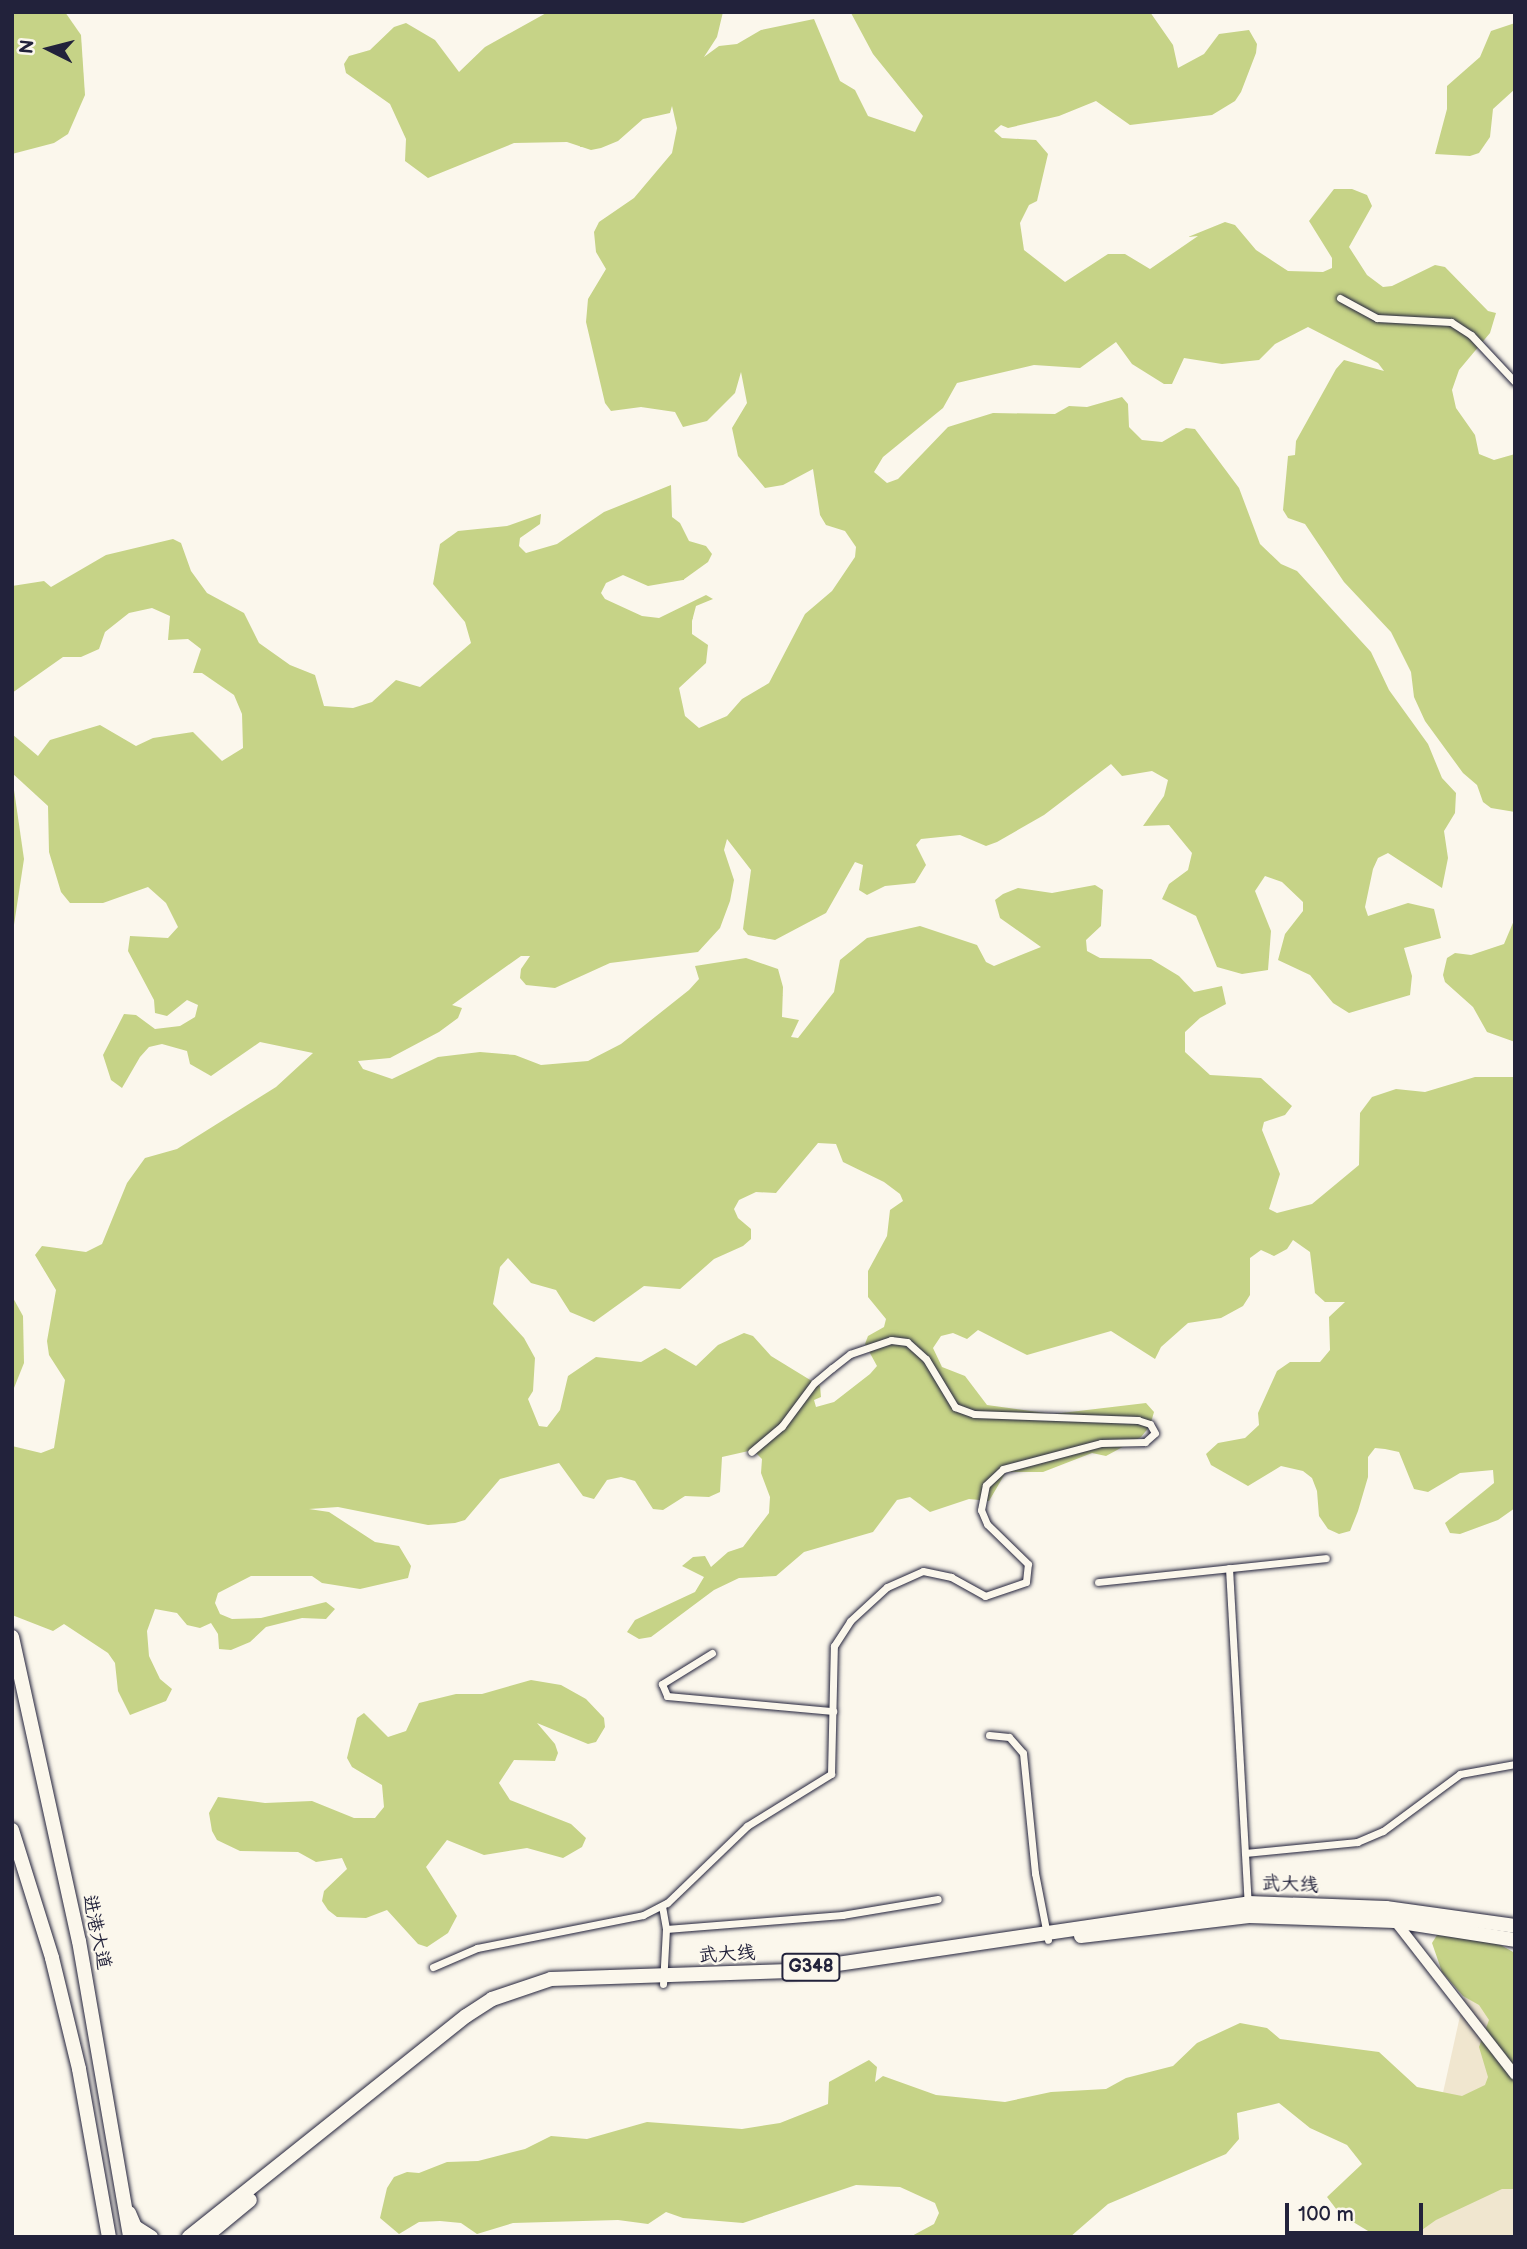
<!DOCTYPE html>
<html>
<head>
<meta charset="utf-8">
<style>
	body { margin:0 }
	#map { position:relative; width:1527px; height:2249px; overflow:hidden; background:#fbf7ec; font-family:"Balsamiq Sans","LXGW WenKai TC",sans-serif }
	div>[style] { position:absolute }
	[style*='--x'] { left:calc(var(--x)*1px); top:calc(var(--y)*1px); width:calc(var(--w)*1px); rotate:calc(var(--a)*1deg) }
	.built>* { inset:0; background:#f0e6cf }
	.green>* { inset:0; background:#c6d387 }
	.roads { filter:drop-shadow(0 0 2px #22223b) drop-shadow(0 0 2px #22223b) }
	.street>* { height:7px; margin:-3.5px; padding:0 3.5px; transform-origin:3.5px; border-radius:3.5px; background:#fbf7ec }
	.secondary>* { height:10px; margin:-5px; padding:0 5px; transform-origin:5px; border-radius:5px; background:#fbf7ec }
	.highway>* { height:14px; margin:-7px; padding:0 7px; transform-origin:7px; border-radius:7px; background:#fbf7ec }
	span { translate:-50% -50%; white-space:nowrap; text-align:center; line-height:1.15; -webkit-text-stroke:5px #fbf7ec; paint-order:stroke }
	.shield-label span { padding:2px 5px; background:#fbf7ec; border:2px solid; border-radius:5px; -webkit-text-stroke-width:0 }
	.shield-label { font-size:18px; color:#22223b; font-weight:700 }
	.street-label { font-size:19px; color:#22223b }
	.frame { position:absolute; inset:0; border:14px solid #22223b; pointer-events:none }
	.north { position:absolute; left:14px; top:14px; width:70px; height:70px; -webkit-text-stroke:5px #fbf7ec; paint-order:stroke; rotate:276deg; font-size:19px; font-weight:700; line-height:28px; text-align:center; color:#22223b }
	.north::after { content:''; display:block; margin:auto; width:24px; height:32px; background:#22223b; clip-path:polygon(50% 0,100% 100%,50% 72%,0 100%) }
	.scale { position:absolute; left:1285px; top:2203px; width:138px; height:32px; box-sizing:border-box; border:4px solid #22223b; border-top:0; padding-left:9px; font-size:21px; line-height:24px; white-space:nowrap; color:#22223b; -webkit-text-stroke:5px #fbf7ec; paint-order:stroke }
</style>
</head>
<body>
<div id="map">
	<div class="built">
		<div style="clip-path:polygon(1472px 1962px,1515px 2014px,1515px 2237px,1411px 2237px)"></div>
	</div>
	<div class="green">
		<div style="clip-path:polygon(12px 12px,65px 12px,81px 35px,85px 95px,68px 134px,54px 143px,12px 154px)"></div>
		<div style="clip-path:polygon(evenodd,548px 12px,723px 12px,717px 37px,704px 57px,719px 46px,737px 44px,761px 30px,814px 19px,840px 81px,855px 90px,868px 116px,915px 132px,923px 116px,873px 54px,851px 13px,1150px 12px,1173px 45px,1178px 68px,1204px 54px,1219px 34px,1249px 30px,1257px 44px,1256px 53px,1241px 92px,1235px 101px,1212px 115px,1130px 125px,1096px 101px,1059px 116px,1008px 128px,1001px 125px,994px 131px,1002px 138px,1036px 140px,1048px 154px,1037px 201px,1029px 205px,1020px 223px,1024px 250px,1065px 282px,1108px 254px,1125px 254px,1150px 269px,1198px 236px,1188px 237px,1225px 222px,1235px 225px,1256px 250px,1288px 271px,1323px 272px,1332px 268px,1332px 258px,1309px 221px,1334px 189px,1352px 189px,1367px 195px,1372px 206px,1349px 247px,1367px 275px,1383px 287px,1392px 286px,1435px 265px,1445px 267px,1488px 311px,1496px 313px,1490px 333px,1459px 370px,1452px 390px,1456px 408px,1475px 435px,1479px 454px,1494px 460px,1515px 454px,1515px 812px,1491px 808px,1483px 802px,1477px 785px,1463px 773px,1425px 721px,1414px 697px,1411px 672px,1391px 632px,1344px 582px,1305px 524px,1288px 518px,1283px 510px,1288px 456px,1295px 455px,1296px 441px,1336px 369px,1344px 360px,1384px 371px,1378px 363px,1308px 327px,1275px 344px,1259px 360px,1222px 364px,1184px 358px,1172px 384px,1164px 384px,1132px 364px,1116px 342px,1080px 368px,1034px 365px,957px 383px,943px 408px,883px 457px,874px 472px,887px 483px,898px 479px,948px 427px,993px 413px,1055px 414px,1069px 406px,1087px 407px,1122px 397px,1128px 404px,1129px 427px,1142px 440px,1162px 442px,1186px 428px,1195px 429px,1239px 488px,1260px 544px,1281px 564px,1297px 571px,1371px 652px,1389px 690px,1428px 744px,1442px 778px,1456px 793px,1455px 813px,1444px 831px,1448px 858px,1442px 888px,1388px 853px,1378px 858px,1373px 869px,1365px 907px,1368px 916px,1408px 903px,1434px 909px,1441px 938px,1404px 948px,1412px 976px,1410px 995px,1349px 1013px,1333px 1003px,1310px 975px,1278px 960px,1285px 934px,1303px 911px,1303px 902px,1282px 882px,1265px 876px,1255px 891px,1271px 931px,1268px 970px,1242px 974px,1217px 967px,1196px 916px,1162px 899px,1169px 884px,1188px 870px,1192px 853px,1169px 825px,1143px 826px,1164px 796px,1168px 780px,1152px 771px,1122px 776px,1111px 764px,1044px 815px,997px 842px,986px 846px,960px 835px,921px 839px,916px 845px,926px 865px,915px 883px,885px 886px,867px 895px,859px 890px,863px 865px,855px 862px,826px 913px,775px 940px,748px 935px,743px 929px,751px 870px,727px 839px,724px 850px,734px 880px,730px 901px,720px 928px,698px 952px,610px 963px,555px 988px,526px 985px,520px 978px,521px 969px,530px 956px,521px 956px,452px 1005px,462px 1008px,458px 1018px,439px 1032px,390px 1058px,358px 1061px,363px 1069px,392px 1079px,438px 1057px,480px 1052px,515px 1055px,541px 1065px,588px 1061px,621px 1044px,689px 990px,699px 979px,695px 966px,746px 958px,778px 969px,783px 987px,782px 1017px,799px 1020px,791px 1037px,798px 1038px,834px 992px,840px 960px,867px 938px,920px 926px,977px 945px,986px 962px,994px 966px,1041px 947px,1000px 918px,995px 900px,1003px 894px,1018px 888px,1052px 893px,1095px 885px,1103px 890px,1101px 926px,1086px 940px,1087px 951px,1100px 958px,1151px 959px,1179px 976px,1194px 992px,1222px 986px,1226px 1004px,1200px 1018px,1185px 1032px,1185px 1052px,1210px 1075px,1261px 1078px,1292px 1106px,1285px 1115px,1264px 1122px,1262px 1130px,1280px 1174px,1269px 1209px,1277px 1213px,1312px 1204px,1359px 1165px,1360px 1113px,1372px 1097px,1396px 1089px,1425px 1092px,1475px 1077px,1515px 1077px,1515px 1508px,1498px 1520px,1460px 1534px,1450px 1533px,1445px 1523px,1494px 1483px,1493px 1470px,1460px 1473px,1428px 1492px,1414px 1489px,1399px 1452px,1385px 1449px,1375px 1448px,1368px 1457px,1368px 1477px,1358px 1511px,1350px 1531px,1339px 1534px,1328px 1529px,1319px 1516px,1317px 1491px,1312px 1478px,1303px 1471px,1281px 1466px,1248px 1486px,1211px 1465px,1206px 1454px,1218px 1443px,1245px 1438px,1259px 1425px,1258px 1413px,1277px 1371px,1290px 1362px,1320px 1362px,1330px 1350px,1329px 1317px,1345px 1302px,1325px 1302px,1315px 1293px,1310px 1252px,1293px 1240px,1287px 1249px,1274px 1256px,1261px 1250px,1250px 1258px,1250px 1295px,1243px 1306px,1221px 1318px,1188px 1323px,1161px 1347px,1155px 1359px,1111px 1331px,1027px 1355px,978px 1330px,967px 1339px,953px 1333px,941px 1336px,933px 1348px,942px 1367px,965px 1376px,987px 1405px,1053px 1414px,1146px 1403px,1154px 1412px,1150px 1426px,1141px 1437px,1106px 1456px,1092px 1453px,1043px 1472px,1006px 1472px,989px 1501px,969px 1499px,930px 1512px,910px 1497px,897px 1500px,873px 1532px,804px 1552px,776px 1576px,739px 1578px,714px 1590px,651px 1637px,639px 1639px,627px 1632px,635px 1620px,695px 1592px,704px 1577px,682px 1566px,693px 1557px,705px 1556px,711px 1567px,728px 1552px,743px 1547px,769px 1513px,770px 1497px,761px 1473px,762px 1459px,753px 1450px,722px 1457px,720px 1492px,709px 1497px,685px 1496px,663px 1510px,653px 1509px,635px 1481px,621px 1477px,607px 1480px,594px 1499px,583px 1496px,559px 1463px,500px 1479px,465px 1520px,455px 1523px,428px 1525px,338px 1507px,309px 1509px,329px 1512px,375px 1542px,399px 1546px,411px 1566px,408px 1578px,360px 1589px,322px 1583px,312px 1576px,251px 1576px,218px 1593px,215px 1603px,220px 1614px,232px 1619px,261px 1618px,326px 1602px,335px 1609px,326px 1619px,302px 1618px,266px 1627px,250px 1642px,231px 1650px,219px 1649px,218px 1634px,211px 1623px,200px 1628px,187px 1625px,177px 1613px,155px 1609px,147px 1631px,149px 1656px,160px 1679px,172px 1689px,166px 1701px,130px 1715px,118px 1691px,115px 1663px,108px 1653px,64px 1624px,53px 1631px,12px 1615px,12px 1446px,41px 1453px,54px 1448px,65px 1380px,49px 1355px,47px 1341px,56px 1290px,35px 1255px,42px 1246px,86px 1252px,102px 1244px,127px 1183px,145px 1158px,177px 1149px,276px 1087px,313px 1053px,260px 1042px,211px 1076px,190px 1064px,187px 1051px,162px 1044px,149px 1047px,140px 1057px,122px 1088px,111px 1080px,103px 1055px,124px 1014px,136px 1015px,155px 1029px,180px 1026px,195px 1017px,198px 1005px,187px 1000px,167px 1016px,155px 1013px,154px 1000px,128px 951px,130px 936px,168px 938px,178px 927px,166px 903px,148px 887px,103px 903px,70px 903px,61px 892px,49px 852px,48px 806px,12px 773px,12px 734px,38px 756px,50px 740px,100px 725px,136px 746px,153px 738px,193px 732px,222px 761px,243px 748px,242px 714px,234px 695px,202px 673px,193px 673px,201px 649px,188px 639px,168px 640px,170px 616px,152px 608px,129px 613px,105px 632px,99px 649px,81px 657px,63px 657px,12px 693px,12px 586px,44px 581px,51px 587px,106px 555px,173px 539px,181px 543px,191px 571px,207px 593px,244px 613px,259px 643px,290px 665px,315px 675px,324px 706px,353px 708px,372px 702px,396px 680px,420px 687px,471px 643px,465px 622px,433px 584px,440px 544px,458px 531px,507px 526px,541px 514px,540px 524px,520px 538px,519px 546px,526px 553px,557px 544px,604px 512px,671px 485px,672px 517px,680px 523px,689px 541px,706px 546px,712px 554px,708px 562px,683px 580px,648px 586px,623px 575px,606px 583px,601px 593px,605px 599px,642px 616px,659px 618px,706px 595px,713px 599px,696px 606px,692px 621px,692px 634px,708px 645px,706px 663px,679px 688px,685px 716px,699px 728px,727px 716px,742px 699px,769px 683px,805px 614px,832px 591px,855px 557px,856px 547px,845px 531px,826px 525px,820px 515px,813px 469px,783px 485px,765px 488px,738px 456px,732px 428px,747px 403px,741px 372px,735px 393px,707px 421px,683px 427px,675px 412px,641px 407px,611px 411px,605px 403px,586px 322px,588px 299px,606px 269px,596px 252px,594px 232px,599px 222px,634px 198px,672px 153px,677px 128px,672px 106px,670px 113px,643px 119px,618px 141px,601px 148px,591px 150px,567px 142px,514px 143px,428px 178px,405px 161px,406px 139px,390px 104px,346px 73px,344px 64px,349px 56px,370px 50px,394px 27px,406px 23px,435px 40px,459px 72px,485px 47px,548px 12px,818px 1143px,836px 1144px,843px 1162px,884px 1182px,900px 1194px,903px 1201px,890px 1210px,887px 1236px,868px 1271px,868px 1297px,886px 1319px,884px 1327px,868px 1336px,865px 1344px,877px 1366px,870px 1374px,834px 1402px,816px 1407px,814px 1400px,821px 1397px,820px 1386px,771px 1356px,753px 1336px,744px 1333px,718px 1345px,696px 1366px,665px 1348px,641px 1362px,596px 1357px,568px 1376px,560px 1410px,547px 1427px,539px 1426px,528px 1399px,533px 1391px,535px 1358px,524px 1338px,493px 1304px,500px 1267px,508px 1258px,531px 1283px,556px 1290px,570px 1312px,594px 1322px,644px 1286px,680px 1289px,714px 1259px,743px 1246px,751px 1239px,751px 1229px,738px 1218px,734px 1209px,739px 1200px,756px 1192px,776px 1193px,818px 1143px)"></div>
		<div style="clip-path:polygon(1515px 23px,1515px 89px,1493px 109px,1490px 137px,1479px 153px,1470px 156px,1435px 154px,1447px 109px,1447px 86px,1480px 57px,1491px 31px)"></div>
		<div style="clip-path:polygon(12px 776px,24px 859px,12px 938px)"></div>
		<div style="clip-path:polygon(1515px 918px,1515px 1042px,1487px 1032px,1473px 1007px,1445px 982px,1443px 975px,1447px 958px,1455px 953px,1471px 955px,1504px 944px)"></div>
		<div style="clip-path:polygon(12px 1296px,23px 1316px,24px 1363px,12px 1393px)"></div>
		<div style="clip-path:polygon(531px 1680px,561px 1685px,586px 1699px,604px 1718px,605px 1727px,596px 1742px,588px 1744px,537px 1723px,555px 1744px,558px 1753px,555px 1761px,514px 1760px,499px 1783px,510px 1800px,571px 1824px,586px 1838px,582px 1847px,563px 1858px,527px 1848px,484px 1855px,447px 1840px,426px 1867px,457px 1916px,448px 1933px,427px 1947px,418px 1944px,387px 1910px,366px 1918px,337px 1917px,328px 1910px,322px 1901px,324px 1891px,347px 1869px,342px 1858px,316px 1862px,298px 1852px,240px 1851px,217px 1840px,212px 1831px,209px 1813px,218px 1797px,265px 1803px,312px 1801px,354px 1818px,375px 1818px,384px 1807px,382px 1785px,352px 1767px,347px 1758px,357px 1718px,364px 1713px,388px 1737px,406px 1731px,419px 1703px,456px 1694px,482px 1694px)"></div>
		<div style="clip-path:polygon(1437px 1935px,1497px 1943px,1515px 1953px,1515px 2189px,1502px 2189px,1436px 2220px,1412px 2237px,1378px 2237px,1340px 2214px,1327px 2197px,1362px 2164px,1347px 2145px,1310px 2128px,1279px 2103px,1237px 2113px,1239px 2139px,1226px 2154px,1108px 2204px,1070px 2237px,910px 2237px,934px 2224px,939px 2213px,935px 2203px,900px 2187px,856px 2185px,743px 2223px,683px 2218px,666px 2212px,648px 2224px,618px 2220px,513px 2223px,477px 2234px,461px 2223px,440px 2221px,419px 2222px,399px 2234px,380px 2218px,387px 2188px,394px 2177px,407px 2172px,419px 2173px,447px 2162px,478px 2161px,525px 2149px,551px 2136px,587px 2139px,647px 2122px,742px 2129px,780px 2123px,828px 2104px,829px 2082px,869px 2060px,877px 2067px,875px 2082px,883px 2076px,936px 2095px,1005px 2102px,1051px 2092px,1106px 2089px,1126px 2078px,1173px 2066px,1197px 2043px,1240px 2023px,1267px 2028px,1280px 2039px,1379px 2052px,1417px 2087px,1462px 2096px,1485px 2085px,1488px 2077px,1479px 2047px,1489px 2020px,1479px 2005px,1463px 1996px,1442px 1972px,1432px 1943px)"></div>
	</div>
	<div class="roads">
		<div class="street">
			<div style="--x:1340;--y:298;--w:42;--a:28.4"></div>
			<div style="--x:1377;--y:318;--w:74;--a:3.1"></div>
			<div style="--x:1451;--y:322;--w:24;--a:33"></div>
			<div style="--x:1471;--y:335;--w:64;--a:46.9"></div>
			<div style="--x:1229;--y:1568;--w:337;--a:86.8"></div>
			<div style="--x:1098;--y:1582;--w:229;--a:-6"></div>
			<div style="--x:712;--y:1653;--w:59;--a:148.2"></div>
			<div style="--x:662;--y:1684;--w:13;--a:67"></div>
			<div style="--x:667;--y:1696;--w:167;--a:5.2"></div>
			<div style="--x:989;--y:1735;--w:20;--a:6"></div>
			<div style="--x:1009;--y:1737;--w:21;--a:49"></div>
			<div style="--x:1023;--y:1753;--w:121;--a:84.3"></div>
			<div style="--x:1035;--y:1873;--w:68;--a:79"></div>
			<div style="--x:1245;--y:1853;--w:113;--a:-5.6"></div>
			<div style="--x:1357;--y:1842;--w:28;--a:-23"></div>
			<div style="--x:1383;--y:1831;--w:96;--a:-36.5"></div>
			<div style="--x:1460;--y:1774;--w:56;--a:-10.3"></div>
			<div style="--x:662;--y:1906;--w:23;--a:80"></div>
			<div style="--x:666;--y:1929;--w:55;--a:93.1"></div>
			<div style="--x:666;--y:1929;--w:177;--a:-4.5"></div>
			<div style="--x:842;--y:1915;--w:97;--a:-9.5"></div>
			<div style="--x:433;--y:1967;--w:48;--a:-23.4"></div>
			<div style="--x:477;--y:1948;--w:169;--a:-11.2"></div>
			<div style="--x:643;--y:1915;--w:27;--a:-27"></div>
			<div style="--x:667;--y:1903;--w:111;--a:-43.9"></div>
			<div style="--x:747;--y:1826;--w:99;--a:-31.8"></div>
			<div style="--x:831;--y:1774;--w:128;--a:-88.7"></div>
			<div style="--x:834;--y:1646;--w:30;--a:-57"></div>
			<div style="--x:850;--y:1621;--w:50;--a:-42.6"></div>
			<div style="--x:887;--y:1587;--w:39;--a:-24"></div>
			<div style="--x:923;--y:1571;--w:29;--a:12"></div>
			<div style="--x:951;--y:1577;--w:39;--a:29"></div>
			<div style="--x:985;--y:1596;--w:43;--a:-18.9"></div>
			<div style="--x:1026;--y:1582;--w:18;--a:-84"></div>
			<div style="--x:1028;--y:1564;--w:57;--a:-135.7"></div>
			<div style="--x:987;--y:1524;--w:15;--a:-113"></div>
			<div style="--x:981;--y:1510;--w:25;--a:-79"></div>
			<div style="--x:986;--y:1485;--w:23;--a:-43"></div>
			<div style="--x:1003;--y:1469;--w:101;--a:-14.9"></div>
			<div style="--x:1101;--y:1443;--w:44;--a:-1.3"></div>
			<div style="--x:1145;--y:1442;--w:13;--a:-42"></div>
			<div style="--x:1155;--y:1433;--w:10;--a:-119"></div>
			<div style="--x:1150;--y:1424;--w:13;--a:-162"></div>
			<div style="--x:1138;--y:1420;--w:164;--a:-177.9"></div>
			<div style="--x:974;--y:1414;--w:20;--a:-160"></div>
			<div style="--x:955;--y:1407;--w:56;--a:-121.1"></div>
			<div style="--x:926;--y:1359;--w:25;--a:-138"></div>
			<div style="--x:907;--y:1342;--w:16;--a:-173"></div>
			<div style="--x:891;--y:1340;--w:43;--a:161.1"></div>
			<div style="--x:850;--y:1354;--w:23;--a:142"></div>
			<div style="--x:832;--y:1368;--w:23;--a:140"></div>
			<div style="--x:814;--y:1383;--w:54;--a:126.7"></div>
			<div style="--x:782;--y:1426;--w:40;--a:140"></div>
		</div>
		<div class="secondary">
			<div style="--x:1392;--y:1917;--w:200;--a:52.1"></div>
		</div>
		<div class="highway">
			<div style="--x:12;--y:1637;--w:311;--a:77.6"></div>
			<div style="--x:79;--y:1941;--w:300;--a:80.2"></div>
			<div style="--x:12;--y:1830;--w:134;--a:72.6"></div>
			<div style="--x:52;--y:1958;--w:114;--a:76.3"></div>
			<div style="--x:79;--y:2069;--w:171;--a:79.9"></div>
			<div style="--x:1081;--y:1936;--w:169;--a:-6.8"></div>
			<div style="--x:1249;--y:1916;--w:146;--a:2"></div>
			<div style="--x:1395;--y:1921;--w:121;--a:9"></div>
			<div style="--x:129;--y:2213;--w:15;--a:67"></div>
			<div style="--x:135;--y:2227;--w:19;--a:32"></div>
			<div style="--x:189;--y:2237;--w:354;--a:-38.6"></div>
			<div style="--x:466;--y:2016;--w:31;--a:-33"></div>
			<div style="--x:492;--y:1999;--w:62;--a:-18.7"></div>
			<div style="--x:551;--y:1979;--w:239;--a:-1.9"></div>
			<div style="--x:790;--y:1971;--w:463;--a:-8.4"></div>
			<div style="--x:1248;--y:1903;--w:138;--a:2.1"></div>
			<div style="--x:1386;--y:1908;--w:130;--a:7.9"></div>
			<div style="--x:205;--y:2237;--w:58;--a:-39.4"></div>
		</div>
	</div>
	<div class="shield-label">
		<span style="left:811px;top:1967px">G348</span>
	</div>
	<div class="street-label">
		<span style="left:1290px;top:1885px;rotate:2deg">武大线</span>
		<span style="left:96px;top:1932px;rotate:78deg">进港大道</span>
		<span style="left:727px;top:1955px;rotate:-3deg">武大线</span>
	</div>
	<div class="frame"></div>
	<div class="north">N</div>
	<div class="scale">100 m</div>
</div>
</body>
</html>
